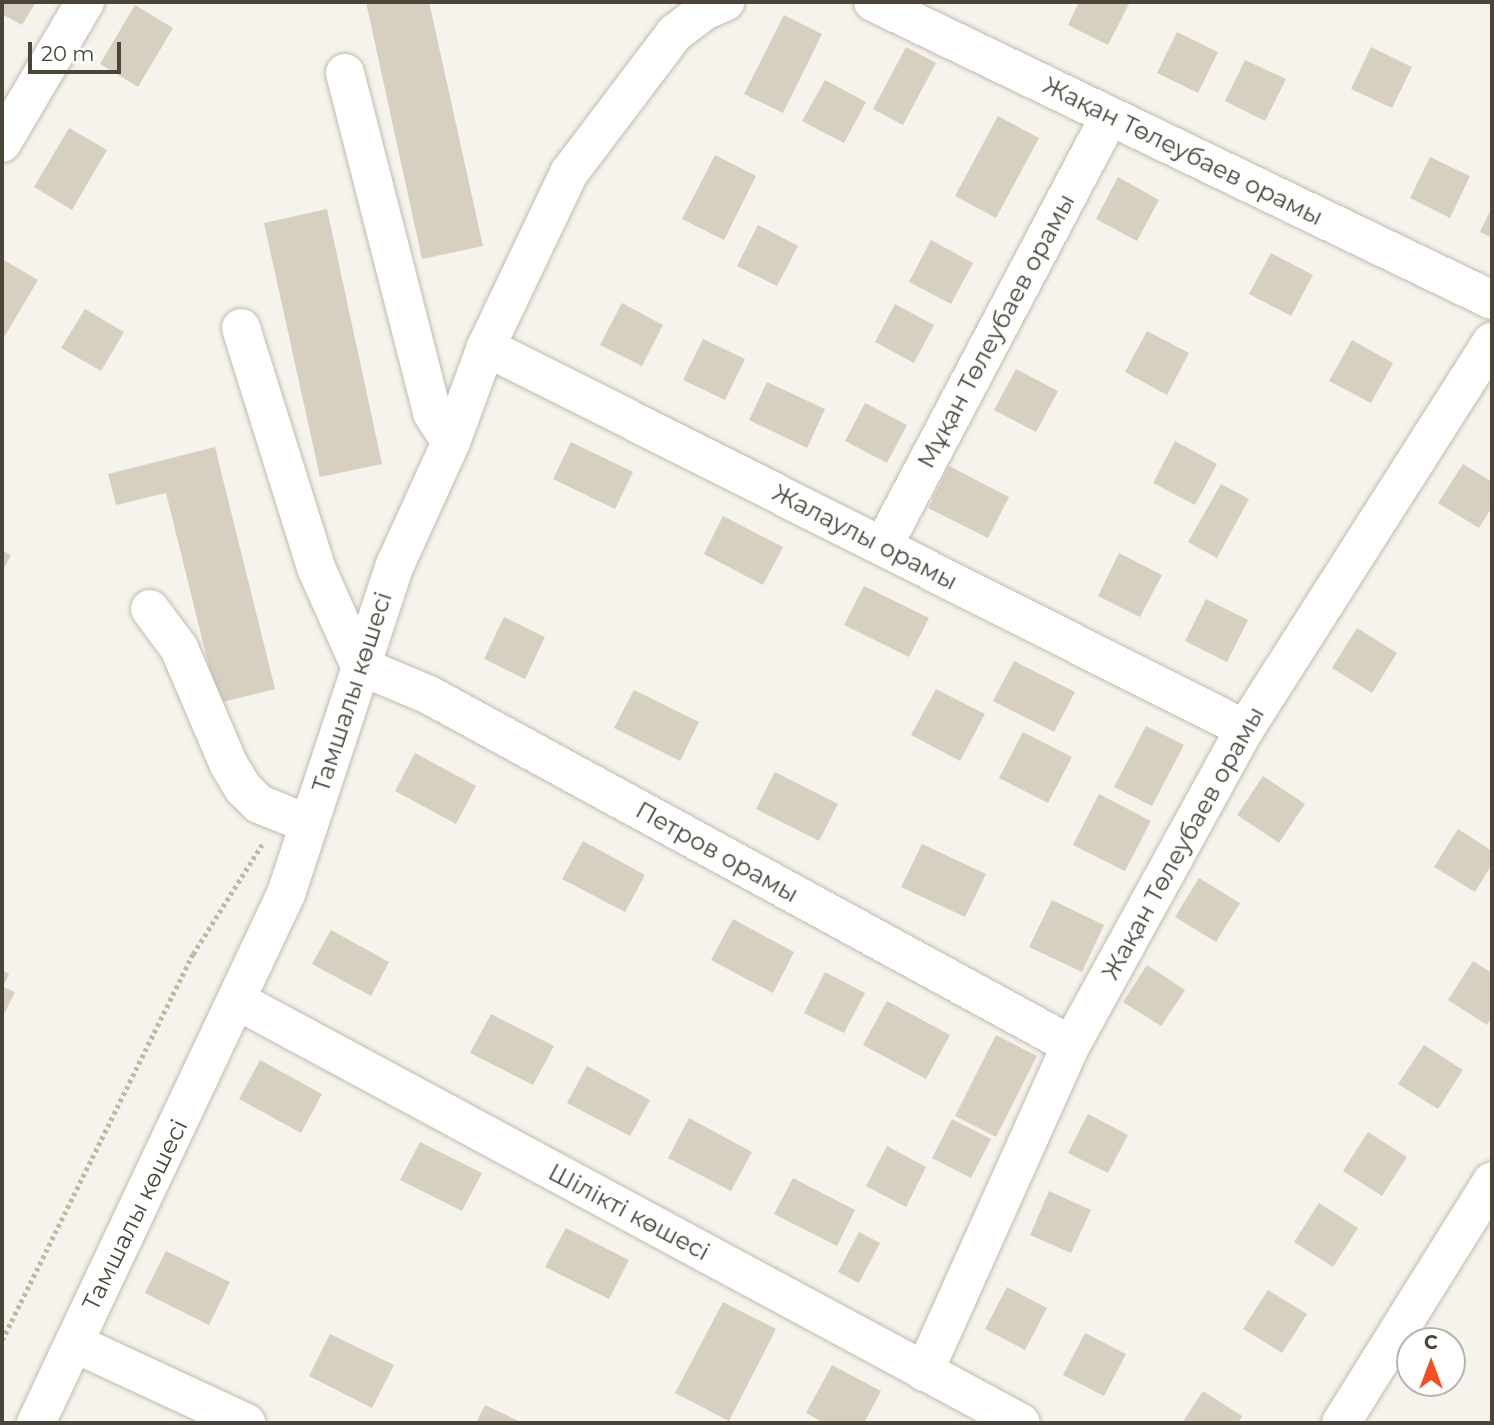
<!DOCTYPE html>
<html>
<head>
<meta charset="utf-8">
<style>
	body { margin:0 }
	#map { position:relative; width:1494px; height:1425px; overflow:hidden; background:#f5f3ec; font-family:Montserrat,sans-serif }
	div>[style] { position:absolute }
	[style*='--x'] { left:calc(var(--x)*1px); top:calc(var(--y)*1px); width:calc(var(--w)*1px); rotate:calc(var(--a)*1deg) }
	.building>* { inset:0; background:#d7d0c1 }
	.path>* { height:4.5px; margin-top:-2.25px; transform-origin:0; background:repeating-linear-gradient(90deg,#c3b89f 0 3.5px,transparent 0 7px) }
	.roads { filter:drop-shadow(0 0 2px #c1bbae) drop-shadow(0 0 2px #c1bbae) }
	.minor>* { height:38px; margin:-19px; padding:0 19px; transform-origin:19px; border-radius:19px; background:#fff }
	span { translate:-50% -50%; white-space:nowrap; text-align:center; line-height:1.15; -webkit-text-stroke:6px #fff; paint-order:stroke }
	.street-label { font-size:24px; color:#4a4439 }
	.frame { position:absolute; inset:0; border:4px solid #4a4439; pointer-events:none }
	.north { position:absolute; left:1396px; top:1327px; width:70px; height:70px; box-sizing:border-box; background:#fff; border:2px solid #b7b4b0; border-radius:50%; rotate:0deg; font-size:19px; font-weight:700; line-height:28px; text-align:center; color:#4a4439 }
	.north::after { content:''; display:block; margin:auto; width:24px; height:32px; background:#f74e21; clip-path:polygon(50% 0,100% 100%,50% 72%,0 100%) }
	.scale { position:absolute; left:28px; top:42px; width:93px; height:32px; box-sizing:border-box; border:4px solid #4a4439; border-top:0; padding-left:9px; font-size:21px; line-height:24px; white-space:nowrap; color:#4a4439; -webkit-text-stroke:5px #fff; paint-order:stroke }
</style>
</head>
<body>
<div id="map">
	<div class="building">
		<div style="clip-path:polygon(2px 2px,36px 2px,22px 25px,2px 14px)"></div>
		<div style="clip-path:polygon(366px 2px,429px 2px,483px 246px,422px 259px)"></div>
		<div style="clip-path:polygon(1079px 2px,1129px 4px,1108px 45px,1068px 25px)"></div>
		<div style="clip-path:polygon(135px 5px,173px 28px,138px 87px,100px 64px)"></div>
		<div style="clip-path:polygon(784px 15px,822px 34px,783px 113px,744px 94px)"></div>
		<div style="clip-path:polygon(1177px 32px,1218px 52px,1198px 93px,1157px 73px)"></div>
		<div style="clip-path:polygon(906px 47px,936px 63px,903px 125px,873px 109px)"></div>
		<div style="clip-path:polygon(1371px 47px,1412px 67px,1392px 108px,1351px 89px)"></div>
		<div style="clip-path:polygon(1245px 60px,1286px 79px,1265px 121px,1225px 101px)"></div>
		<div style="clip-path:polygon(825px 80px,866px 102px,844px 143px,802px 121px)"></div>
		<div style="clip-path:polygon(998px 116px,1039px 138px,996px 218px,955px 196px)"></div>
		<div style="clip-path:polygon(69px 128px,107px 150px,72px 210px,34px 187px)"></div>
		<div style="clip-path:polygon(715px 155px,756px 176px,724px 240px,682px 219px)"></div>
		<div style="clip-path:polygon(1430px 157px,1470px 176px,1450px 218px,1410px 198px)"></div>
		<div style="clip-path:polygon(1118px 177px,1159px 200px,1137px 241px,1096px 219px)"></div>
		<div style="clip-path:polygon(1492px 207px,1492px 238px,1480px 232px)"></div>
		<div style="clip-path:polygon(327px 209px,382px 464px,320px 477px,264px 223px)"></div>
		<div style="clip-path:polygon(758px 225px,798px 246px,777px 286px,737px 266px)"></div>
		<div style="clip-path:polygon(931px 240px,973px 263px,951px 304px,909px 282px)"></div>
		<div style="clip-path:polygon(1271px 253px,1313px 275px,1291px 316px,1249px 294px)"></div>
		<div style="clip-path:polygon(2px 259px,38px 280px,3px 339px,2px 338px)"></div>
		<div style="clip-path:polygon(622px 303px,663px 325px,642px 366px,600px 345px)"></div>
		<div style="clip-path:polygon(895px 304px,934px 325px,914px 363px,875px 342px)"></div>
		<div style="clip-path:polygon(85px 309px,124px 332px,101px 371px,61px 348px)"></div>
		<div style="clip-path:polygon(1147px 331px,1189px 353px,1167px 395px,1125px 372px)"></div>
		<div style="clip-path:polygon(703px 339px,745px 359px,725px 400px,683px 380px)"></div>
		<div style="clip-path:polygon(1352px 340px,1393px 363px,1371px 403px,1329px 381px)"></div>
		<div style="clip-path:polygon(1016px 369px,1058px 391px,1036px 432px,994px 410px)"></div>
		<div style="clip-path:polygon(767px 382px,825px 409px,807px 448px,749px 420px)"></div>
		<div style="clip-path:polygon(865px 403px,907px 425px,887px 463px,845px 441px)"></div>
		<div style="clip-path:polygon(1175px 441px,1217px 464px,1195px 505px,1153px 483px)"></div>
		<div style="clip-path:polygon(571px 442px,633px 472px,615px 509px,553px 479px)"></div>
		<div style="clip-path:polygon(215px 447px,275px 689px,218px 703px,166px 493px,116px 505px,108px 474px)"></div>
		<div style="clip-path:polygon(1463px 464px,1492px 482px,1492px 507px,1479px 528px,1438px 503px)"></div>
		<div style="clip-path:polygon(949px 466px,1009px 497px,988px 538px,928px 508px)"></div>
		<div style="clip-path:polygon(1221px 484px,1249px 499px,1217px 558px,1188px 542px)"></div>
		<div style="clip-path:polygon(723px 516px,783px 547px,763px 585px,704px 554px)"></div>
		<div style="clip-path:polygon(2px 550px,11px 555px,2px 572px)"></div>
		<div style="clip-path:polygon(1119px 553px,1162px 575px,1140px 617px,1098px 596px)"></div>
		<div style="clip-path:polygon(864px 586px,929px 618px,909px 657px,844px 625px)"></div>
		<div style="clip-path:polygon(1206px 599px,1248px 620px,1227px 662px,1185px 641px)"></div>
		<div style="clip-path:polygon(504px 617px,545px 637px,525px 679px,484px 659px)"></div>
		<div style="clip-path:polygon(1357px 628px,1397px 653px,1372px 693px,1332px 668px)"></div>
		<div style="clip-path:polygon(1014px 661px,1075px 692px,1054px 732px,993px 701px)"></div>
		<div style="clip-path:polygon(936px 689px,985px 714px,960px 761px,911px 735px)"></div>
		<div style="clip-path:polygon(634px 690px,699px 722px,680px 761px,614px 728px)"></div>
		<div style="clip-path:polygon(1146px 726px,1184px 745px,1152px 806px,1114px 787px)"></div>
		<div style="clip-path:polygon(1023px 732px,1072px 757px,1048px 803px,999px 778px)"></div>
		<div style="clip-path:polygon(415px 753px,476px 786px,456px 824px,395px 791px)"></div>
		<div style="clip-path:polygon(775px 772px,838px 804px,819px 841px,756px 809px)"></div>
		<div style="clip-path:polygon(1263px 776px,1305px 804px,1279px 843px,1237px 815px)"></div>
		<div style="clip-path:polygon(1099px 794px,1151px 821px,1125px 871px,1073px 845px)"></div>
		<div style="clip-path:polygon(1458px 829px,1492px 851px,1492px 864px,1475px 892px,1434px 867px)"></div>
		<div style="clip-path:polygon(583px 841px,645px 875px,625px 912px,562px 879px)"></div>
		<div style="clip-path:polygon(922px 844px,986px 874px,965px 917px,901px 887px)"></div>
		<div style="clip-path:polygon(1199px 878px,1240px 903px,1216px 942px,1175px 917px)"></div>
		<div style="clip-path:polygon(1052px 900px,1104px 925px,1082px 972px,1029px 947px)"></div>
		<div style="clip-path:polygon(733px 919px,794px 952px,773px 993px,711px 960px)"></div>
		<div style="clip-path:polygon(331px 930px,389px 962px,371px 996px,312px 964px)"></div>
		<div style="clip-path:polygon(1473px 961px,1492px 973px,1492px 1017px,1487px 1025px,1448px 1000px)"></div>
		<div style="clip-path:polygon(1147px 965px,1185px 990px,1161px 1026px,1123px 1002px)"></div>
		<div style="clip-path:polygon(2px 970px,9px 974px,3px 987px,15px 992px,2px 1018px)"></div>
		<div style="clip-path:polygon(825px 972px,865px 993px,844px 1033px,804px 1013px)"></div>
		<div style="clip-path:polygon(887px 1001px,950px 1035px,926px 1079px,863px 1045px)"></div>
		<div style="clip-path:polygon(491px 1014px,554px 1046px,533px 1085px,470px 1053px)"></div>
		<div style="clip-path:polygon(996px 1035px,1037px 1056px,996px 1137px,955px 1116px)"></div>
		<div style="clip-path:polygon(1424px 1045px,1463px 1070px,1438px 1109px,1398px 1084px)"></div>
		<div style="clip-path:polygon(260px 1060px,322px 1094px,301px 1133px,239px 1099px)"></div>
		<div style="clip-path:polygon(587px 1066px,650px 1100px,630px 1136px,567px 1103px)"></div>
		<div style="clip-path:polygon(1088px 1114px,1128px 1135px,1108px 1173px,1068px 1153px)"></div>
		<div style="clip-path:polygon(689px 1118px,752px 1152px,731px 1191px,668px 1158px)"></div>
		<div style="clip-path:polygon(952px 1119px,991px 1139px,971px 1178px,932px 1158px)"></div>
		<div style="clip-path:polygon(1368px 1132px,1407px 1157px,1382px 1196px,1343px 1171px)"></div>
		<div style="clip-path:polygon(420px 1142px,482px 1173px,462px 1211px,400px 1180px)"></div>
		<div style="clip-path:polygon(887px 1146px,926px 1167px,906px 1207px,866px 1186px)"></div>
		<div style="clip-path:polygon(793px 1178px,855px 1210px,837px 1246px,774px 1214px)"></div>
		<div style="clip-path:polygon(1049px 1191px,1091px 1210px,1071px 1253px,1030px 1235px)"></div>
		<div style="clip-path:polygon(1319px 1203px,1358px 1228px,1333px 1267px,1294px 1242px)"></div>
		<div style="clip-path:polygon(566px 1228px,629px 1260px,609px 1299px,545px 1267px)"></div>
		<div style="clip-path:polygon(859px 1232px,880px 1243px,859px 1283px,838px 1272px)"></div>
		<div style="clip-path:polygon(166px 1251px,230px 1282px,209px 1325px,145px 1293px)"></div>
		<div style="clip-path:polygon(1007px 1287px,1047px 1308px,1025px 1350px,985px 1329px)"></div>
		<div style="clip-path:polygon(1268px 1290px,1307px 1314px,1282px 1353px,1243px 1329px)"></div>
		<div style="clip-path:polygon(723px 1302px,776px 1329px,729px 1421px,675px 1393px)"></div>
		<div style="clip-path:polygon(1085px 1333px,1126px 1354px,1104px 1396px,1063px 1375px)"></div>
		<div style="clip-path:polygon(330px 1334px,394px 1365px,372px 1408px,309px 1376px)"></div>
		<div style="clip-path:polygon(832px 1365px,881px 1391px,864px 1423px,824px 1423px,806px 1413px)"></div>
		<div style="clip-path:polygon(1203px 1391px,1242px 1416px,1238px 1423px,1182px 1423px)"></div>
		<div style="clip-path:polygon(485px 1405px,523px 1423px,476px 1423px)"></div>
	</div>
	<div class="path">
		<div style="--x:2;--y:1340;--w:431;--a:-63.7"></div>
		<div style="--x:193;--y:954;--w:131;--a:-57.8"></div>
	</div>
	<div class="roads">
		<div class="minor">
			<div style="--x:873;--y:2;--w:687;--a:25.71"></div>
			<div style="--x:345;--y:73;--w:351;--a:75.6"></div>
			<div style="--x:432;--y:413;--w:35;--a:57"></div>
			<div style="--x:2;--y:143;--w:164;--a:-59.5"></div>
			<div style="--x:241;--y:328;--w:254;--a:72.6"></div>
			<div style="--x:317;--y:570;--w:105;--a:65.9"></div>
			<div style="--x:360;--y:666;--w:75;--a:22.8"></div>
			<div style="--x:429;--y:695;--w:731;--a:28.6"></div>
			<div style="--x:486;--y:347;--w:850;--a:26.72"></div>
			<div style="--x:883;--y:546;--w:486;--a:-62.2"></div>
			<div style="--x:150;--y:609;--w:49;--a:53.4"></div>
			<div style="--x:179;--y:648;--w:127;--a:66.9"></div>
			<div style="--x:229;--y:765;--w:27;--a:59"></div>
			<div style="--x:243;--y:788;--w:23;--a:45"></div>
			<div style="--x:259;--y:804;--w:54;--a:21.8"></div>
			<div style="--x:238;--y:1001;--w:889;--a:28.32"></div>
			<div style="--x:74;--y:1343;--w:190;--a:24.9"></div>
			<div style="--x:924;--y:1372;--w:359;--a:-65.8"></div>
			<div style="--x:1071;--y:1045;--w:361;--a:-61.2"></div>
			<div style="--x:1245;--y:729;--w:459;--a:-57.5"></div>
			<div style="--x:36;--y:1423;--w:585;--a:-64.71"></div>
			<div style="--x:286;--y:894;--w:347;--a:-71.7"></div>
			<div style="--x:395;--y:565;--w:135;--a:-65.5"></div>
			<div style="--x:451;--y:442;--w:101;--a:-69.8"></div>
			<div style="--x:486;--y:347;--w:193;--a:-64.5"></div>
			<div style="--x:569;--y:173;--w:176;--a:-52.9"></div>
			<div style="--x:675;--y:33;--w:39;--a:-37"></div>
			<div style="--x:706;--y:10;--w:21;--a:-23"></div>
			<div style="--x:1341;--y:1423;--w:285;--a:-58"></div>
		</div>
	</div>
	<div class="street-label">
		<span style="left:1183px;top:151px;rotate:26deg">Жақан Төлеубаев орамы</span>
		<span style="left:996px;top:331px;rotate:-62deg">Мұқан Төлеубаев орамы</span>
		<span style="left:865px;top:537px;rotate:27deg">Жалаулы орамы</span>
		<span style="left:352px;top:692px;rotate:-72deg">Тамшалы көшесі</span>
		<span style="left:1183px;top:843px;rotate:-61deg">Жақан Төлеубаев орамы</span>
		<span style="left:717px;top:852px;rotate:29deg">Петров орамы</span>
		<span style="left:629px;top:1212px;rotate:28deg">Шілікті көшесі</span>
		<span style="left:135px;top:1215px;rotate:-64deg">Тамшалы көшесі</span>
	</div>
	<div class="frame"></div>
	<div class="north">С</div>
	<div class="scale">20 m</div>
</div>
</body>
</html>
